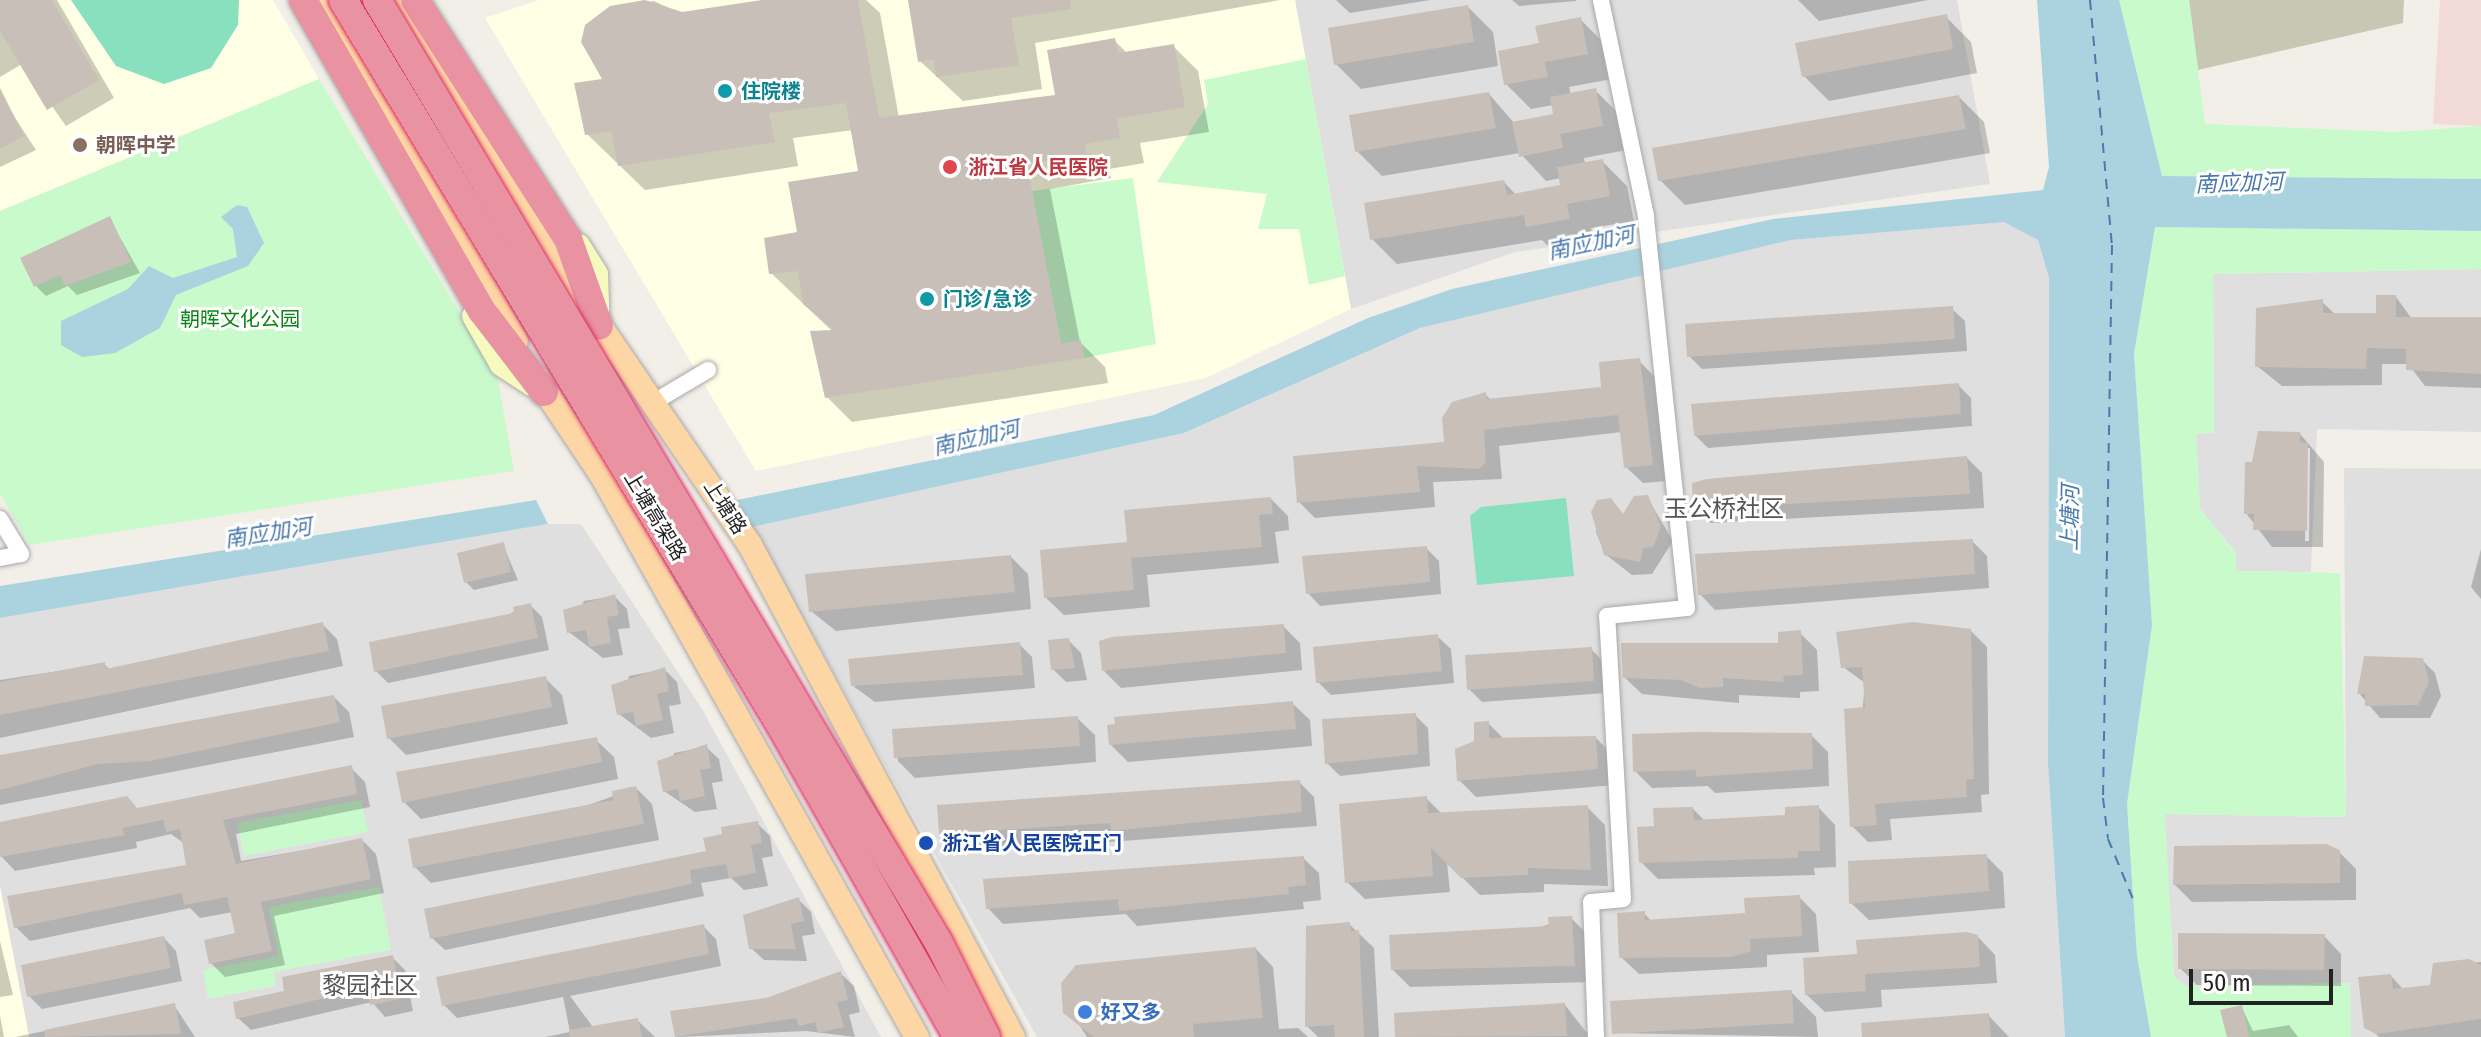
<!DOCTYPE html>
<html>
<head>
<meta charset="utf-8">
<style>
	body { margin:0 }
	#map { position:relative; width:2481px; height:1037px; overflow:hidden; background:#f2efe9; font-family:"Fira Sans Condensed","Noto Sans SC",sans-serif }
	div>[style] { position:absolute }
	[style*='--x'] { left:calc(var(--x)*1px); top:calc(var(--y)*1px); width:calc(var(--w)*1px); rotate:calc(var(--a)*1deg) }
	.residential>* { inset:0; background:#e0dfdf }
	.commercial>* { inset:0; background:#f2dad9 }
	.education>* { inset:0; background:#ffffe5 }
	.construction>* { inset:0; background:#c7c7b4 }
	.park>* { inset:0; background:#c8facc }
	.pitch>* { inset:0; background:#88e0be }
	.water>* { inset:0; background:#aad3df }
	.shadow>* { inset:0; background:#0003 }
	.ferry>* { height:2px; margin-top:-1px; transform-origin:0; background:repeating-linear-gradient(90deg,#4a7aab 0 10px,transparent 0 18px) }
	.building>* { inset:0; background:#c7bfb8 }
	.roads { filter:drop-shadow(0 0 2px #a9a9a9) drop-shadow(0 0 2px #a9a9a9) }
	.street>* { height:16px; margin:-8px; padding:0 8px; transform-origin:8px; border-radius:8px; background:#fff }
	.secondary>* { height:22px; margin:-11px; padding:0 11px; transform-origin:11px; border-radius:11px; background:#f7fabf }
	.primary>* { height:24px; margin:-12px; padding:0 12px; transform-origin:12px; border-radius:12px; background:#fcd6a4 }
	.highway>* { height:28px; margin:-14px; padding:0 14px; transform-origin:14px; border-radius:14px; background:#e892a2 }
	.bridges { filter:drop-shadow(0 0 2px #dc2a67) drop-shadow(0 0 2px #dc2a67) }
	.highway-bridge>* { height:28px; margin:-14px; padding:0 14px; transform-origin:14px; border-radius:14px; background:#e892a2 }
	.dots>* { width:22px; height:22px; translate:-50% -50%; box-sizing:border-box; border:4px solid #fff; border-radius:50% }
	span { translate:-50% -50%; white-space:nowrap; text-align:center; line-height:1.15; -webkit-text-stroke:6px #fff; paint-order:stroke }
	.culture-label { font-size:20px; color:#0d838f; font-weight:700 }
	.left { translate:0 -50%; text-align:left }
	.education-label { font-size:20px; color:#785e54; font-weight:700 }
	.health-label { font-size:20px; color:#be3a42; font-weight:700 }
	.park-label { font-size:20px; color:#0c8416 }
	.street-label { font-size:20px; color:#222 }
	.transit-label { font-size:20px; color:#164399; font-weight:700 }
	.shop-label { font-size:20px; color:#366cbe; font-weight:700 }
	.water-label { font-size:22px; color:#4a7aab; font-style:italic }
	.quarter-label { font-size:24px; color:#555 }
	.scale { position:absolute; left:2189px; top:969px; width:144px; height:36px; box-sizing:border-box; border:4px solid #222; border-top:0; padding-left:10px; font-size:24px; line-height:28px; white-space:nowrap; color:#222; -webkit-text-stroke:6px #fff; paint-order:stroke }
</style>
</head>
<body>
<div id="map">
	<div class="residential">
		<div style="clip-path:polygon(1295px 0,1957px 0,1990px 184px,1515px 252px,1351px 309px)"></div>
		<div style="clip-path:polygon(2004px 221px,2038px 240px,2049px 278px,2048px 764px,2065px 1037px,1037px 1037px,752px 527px,1184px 433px,1420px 328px,1657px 269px,1791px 240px)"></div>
		<div style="clip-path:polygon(2481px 269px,2481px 432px,2317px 429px,2311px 572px,2235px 571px,2236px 553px,2200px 509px,2196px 433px,2214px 432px,2213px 274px)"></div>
		<div style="clip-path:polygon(2344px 468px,2481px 469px,2481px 1037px,2351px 1037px,2350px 983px,2186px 986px,2174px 977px,2164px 814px,2346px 817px)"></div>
		<div style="clip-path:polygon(548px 524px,581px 524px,702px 709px,881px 1037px,29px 1037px,0 886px,0 618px)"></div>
	</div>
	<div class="commercial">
		<div style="clip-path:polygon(2440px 0,2481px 0,2481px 126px,2433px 124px)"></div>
	</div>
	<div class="education">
		<div style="clip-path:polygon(0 0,273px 0,319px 79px,0 211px)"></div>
		<div style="clip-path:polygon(539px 0,1295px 0,1351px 309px,1206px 378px,756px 471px,485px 18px)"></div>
		<div style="clip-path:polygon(0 886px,29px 1037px,0 1037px)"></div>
	</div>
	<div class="construction">
		<div style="clip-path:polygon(2189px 0,2404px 0,2403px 23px,2198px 70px)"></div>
	</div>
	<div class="park">
		<div style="clip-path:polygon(2119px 0,2189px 0,2205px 124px,2395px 132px,2481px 126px,2481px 179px,2162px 176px)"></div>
		<div style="clip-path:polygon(1306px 59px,1345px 276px,1309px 285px,1299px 229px,1258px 229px,1267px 194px,1157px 182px,1208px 104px,1204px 80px)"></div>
		<div style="clip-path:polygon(319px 79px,497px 375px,514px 471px,30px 545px,0 494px,0 211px)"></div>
		<div style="clip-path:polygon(1133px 178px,1156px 344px,1084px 358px,1081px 340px,1061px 344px,1032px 191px)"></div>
		<div style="clip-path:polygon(2155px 227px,2481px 231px,2481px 269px,2213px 274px,2214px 433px,2196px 434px,2200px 509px,2236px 554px,2236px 571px,2340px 573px,2346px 817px,2165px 814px,2174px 977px,2186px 986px,2350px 983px,2351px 1037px,2151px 1037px,2137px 956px,2127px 804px,2152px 625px,2134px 354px)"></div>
		<div style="clip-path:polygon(361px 800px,368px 832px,244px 856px,237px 823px)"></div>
		<div style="clip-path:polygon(379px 887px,391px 950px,274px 972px,276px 986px,208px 999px,203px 970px,278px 956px,269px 907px)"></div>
	</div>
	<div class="pitch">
		<div style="clip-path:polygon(71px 0,239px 0,238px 25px,211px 68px,164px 84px,116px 66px)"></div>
		<div style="clip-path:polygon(1566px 498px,1574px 576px,1477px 585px,1470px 516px,1481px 507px)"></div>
	</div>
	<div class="water">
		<div style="clip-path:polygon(2037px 0,2119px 0,2162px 176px,2481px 179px,2481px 231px,2155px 227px,2134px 354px,2152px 625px,2127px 804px,2137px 956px,2151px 1037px,2065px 1037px,2048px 764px,2049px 278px,2038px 240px,2004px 222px,1791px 240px,1420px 328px,1184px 433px,752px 527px,737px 500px,1154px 415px,1368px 318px,1452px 289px,1773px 219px,2043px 190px,2049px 167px)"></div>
		<div style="clip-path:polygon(237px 205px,247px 207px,264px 243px,248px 266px,176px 295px,160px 328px,115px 353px,82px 357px,61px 345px,61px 321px,128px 289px,149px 266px,173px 278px,237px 257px,233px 229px,221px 217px)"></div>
		<div style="clip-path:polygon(536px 500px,548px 524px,0 618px,0 586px)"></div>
	</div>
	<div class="shadow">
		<div style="clip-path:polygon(0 0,57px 0,114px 98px,66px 126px,22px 64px,0 77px)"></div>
		<div style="clip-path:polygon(775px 0,866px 0,880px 13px,899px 118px,1057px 96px,1114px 40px,1128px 54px,1173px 46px,1198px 71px,1209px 132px,1140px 143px,1144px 163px,1109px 169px,1111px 178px,1050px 189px,1080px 342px,1105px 367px,1108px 383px,852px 422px,827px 397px,833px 332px,771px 273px,860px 173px,853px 130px,793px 138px,798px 166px,645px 190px,587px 134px,606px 80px,611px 8px,654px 1px,682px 14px)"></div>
		<div style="clip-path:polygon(910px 0,1280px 0,1035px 43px,1042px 89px,963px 101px,920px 61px)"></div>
		<div style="clip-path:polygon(1336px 0,1430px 0,1350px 13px)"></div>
		<div style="clip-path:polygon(1512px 0,1576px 0,1576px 1px,1519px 6px)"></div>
		<div style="clip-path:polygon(1798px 0,1928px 0,1819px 21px)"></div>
		<div style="clip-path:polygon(1468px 7px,1493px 32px,1498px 66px,1361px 89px,1336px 64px)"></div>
		<div style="clip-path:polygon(1946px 17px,1971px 42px,1977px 73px,1829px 101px,1804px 76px)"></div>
		<div style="clip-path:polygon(1580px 19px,1605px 44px,1612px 79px,1569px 87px,1571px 95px,1595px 90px,1620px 115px,1627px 150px,1584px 158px,1585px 164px,1602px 161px,1627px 186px,1634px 221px,1591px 228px,1594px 243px,1553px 251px,1542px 240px,1397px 264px,1372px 239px,1504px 182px,1516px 195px,1563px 186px,1561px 178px,1546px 181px,1520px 153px,1382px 176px,1357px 151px,1489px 94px,1515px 124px,1556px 116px,1553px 105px,1531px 109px,1506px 84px,1541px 45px)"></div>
		<div style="clip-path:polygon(1959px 97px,1984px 122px,1990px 153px,1685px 205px,1660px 180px)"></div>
		<div style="clip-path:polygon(8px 107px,36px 150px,0 167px,0 111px)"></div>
		<div style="clip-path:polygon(109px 218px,140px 273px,77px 295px,68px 286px,46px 296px,36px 286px)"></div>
		<div style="clip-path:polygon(2396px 297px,2412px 319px,2481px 319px,2481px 388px,2425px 386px,2408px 364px,2382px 364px,2382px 385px,2282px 386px,2257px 366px,2322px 302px,2336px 315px,2378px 315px)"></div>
		<div style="clip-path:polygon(1952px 309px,1965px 321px,1967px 351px,1702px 369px,1689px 356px)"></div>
		<div style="clip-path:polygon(1639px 361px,1655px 377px,1668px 481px,1643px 483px,1626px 467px,1622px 432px,1499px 446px,1502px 479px,1433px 482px,1435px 507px,1315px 518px,1299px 502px,1446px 444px,1486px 395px,1491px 400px,1603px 389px)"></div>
		<div style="clip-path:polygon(1958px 385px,1971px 398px,1972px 426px,1708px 448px,1695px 435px)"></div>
		<div style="clip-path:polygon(evenodd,2300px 434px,2324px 462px,2323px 547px,2272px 547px,2246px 513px,2253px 464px,2300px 434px,2306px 448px,2310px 448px,2309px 541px,2305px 541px,2306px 448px)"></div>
		<div style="clip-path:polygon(1967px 458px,1982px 473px,1984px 508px,1710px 523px,1695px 508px)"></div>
		<div style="clip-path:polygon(1647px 497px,1673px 541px,1652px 574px,1632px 575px,1605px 554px,1596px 532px,1599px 502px,1610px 500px,1625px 516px)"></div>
		<div style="clip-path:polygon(1271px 499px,1288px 516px,1289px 530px,1275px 532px,1279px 563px,1147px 575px,1150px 607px,1064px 615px,1046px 598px,1129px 544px)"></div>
		<div style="clip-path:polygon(1972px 541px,1987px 556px,1989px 588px,1715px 610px,1700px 594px)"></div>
		<div style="clip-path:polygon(503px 545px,518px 580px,474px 590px,466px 582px)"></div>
		<div style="clip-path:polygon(1426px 548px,1439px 561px,1441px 594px,1320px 606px,1308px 593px)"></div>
		<div style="clip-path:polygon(2481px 549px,2481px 599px,2471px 587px)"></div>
		<div style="clip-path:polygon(1011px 557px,1028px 574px,1031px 609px,836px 631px,811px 611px)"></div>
		<div style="clip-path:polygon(614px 596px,627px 609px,630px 628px,618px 629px,623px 655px,603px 658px,569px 632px,584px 601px)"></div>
		<div style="clip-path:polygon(530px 605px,542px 617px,549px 650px,388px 683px,376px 671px)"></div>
		<div style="clip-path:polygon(322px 624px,337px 639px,343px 666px,0 738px,0 680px,104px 664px,110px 670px)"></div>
		<div style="clip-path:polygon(1283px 626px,1300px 643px,1302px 670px,1121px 688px,1104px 671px)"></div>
		<div style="clip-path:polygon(1971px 631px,1987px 647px,1989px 794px,1981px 795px,1982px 812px,1890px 819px,1892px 840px,1868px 842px,1852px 826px,1865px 683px,1843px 667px)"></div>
		<div style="clip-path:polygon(1800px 633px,1817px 650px,1819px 691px,1800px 692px,1800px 698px,1739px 695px,1739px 703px,1642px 694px,1624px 677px,1781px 645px)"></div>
		<div style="clip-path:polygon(1438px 637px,1451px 649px,1454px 683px,1331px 695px,1318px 682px)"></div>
		<div style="clip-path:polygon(1068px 640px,1081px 653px,1087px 680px,1066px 682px,1053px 669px)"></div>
		<div style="clip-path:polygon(1019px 644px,1032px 657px,1035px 688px,875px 702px,853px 686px)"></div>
		<div style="clip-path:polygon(1591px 649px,1604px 662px,1606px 693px,1482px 702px,1469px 689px)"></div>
		<div style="clip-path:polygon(2422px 660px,2435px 673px,2441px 696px,2430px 718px,2380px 718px,2359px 693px)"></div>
		<div style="clip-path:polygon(664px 669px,677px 682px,681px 704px,669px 706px,674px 733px,651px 738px,619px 714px,629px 676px)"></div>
		<div style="clip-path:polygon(545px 678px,562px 695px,568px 724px,406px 755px,389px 738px)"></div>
		<div style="clip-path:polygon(334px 697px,349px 712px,354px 737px,0 805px,0 758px)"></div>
		<div style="clip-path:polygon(1292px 703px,1310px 720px,1312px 746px,1128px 762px,1111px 745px)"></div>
		<div style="clip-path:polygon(1415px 715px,1428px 728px,1430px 766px,1340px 776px,1327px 763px)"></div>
		<div style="clip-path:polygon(1077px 718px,1095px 735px,1096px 762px,915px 778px,898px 761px,894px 731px)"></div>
		<div style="clip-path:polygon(1488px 723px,1504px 739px,1596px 738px,1613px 755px,1614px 785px,1476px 797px,1459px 780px)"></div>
		<div style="clip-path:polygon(1811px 735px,1828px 752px,1829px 786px,1715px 793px,1708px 786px,1652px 788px,1635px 771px)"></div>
		<div style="clip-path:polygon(596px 740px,614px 757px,618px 779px,421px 819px,404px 802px)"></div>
		<div style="clip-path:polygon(706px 747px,719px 759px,723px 781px,712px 783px,717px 809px,695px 812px,664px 791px,674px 753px)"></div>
		<div style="clip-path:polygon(351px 768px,365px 782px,370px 807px,236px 834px,241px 861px,362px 840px,376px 854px,384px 893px,274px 916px,285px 965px,225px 977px,211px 963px,238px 935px,233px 912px,200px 918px,190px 908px,30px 941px,16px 927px,188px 866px,185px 844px,171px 834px,136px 842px,137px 848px,15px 871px,1px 856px,0 827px,138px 810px)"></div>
		<div style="clip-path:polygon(1299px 782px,1314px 797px,1317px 826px,966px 853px,941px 833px)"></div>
		<div style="clip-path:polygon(636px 788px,652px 804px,659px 840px,431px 883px,415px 867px)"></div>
		<div style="clip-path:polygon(1426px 798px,1443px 815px,1588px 808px,1605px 825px,1608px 886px,1544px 884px,1544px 892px,1480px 895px,1447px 862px,1450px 892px,1365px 899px,1347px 882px)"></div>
		<div style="clip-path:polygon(1818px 807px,1835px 825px,1836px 867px,1814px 868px,1815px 875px,1658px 879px,1641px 862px,1656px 828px,1693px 809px,1705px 821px,1787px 817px)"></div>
		<div style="clip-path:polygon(757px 823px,770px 836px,773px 856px,762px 858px,768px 886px,744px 890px,731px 878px,701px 883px,704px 896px,445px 950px,432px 938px,708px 852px,725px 836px)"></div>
		<div style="clip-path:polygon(2339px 852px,2356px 869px,2356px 900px,2192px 902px,2175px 885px)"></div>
		<div style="clip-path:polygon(1986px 856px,2003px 873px,2005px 908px,1869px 920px,1851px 903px)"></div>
		<div style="clip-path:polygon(1303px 858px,1319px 873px,1321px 900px,1303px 902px,1304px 909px,1137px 926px,1126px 914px,1003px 924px,988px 908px)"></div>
		<div style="clip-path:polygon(1799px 897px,1816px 914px,1819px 952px,1767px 955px,1767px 967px,1639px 974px,1621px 957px,1644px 913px,1652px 922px,1747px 915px)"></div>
		<div style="clip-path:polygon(798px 899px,811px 912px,815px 934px,802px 936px,807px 961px,764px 960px,751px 948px)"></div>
		<div style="clip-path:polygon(1571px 918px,1588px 935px,1591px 982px,1410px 987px,1393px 970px)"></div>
		<div style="clip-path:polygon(1349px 924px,1374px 948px,1379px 1037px,1318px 1037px,1307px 1026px)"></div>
		<div style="clip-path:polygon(703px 926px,716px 939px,721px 966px,570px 996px,593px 1027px,637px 1020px,655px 1037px,545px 1037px,570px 1032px,563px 997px,457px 1018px,444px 1005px)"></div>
		<div style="clip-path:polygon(2324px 936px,2341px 954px,2341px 986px,2197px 985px,2180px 968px)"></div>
		<div style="clip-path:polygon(1978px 937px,1995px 955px,1997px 983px,1881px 990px,1882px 1007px,1825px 1012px,1807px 995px,1859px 956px)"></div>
		<div style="clip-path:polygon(164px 938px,176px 951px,182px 981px,42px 1009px,29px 996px)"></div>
		<div style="clip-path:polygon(0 941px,13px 995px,0 997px)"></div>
		<div style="clip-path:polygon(1256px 949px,1273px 967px,1279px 1029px,1298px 1028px,1308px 1037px,1087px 1037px,1062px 998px)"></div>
		<div style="clip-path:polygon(392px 957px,405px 970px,413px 1011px,385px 1017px,372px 1002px,251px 1030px,238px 1018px)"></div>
		<div style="clip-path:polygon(2481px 962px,2481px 1037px,2379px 1037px,2364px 1022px,2391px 976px,2404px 990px,2432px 987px,2434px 965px)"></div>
		<div style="clip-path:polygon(841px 974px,854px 986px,860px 1012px,849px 1015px,855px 1037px,806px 1031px,677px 1037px,673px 1013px,767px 999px)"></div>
		<div style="clip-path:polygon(1791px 992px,1816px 1017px,1818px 1037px,1614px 1033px)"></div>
		<div style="clip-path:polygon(174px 1005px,195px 1037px,15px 1037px)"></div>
		<div style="clip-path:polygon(1565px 1005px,1590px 1037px,1397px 1037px,1396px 1015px)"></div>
		<div style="clip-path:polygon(2242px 1008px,2253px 1031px,2289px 1025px,2298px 1037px,2228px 1037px)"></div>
		<div style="clip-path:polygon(1988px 1015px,2009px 1037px,1864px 1037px)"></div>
		<div style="clip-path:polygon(0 1016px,4px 1037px,0 1037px)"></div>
	</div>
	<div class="ferry">
		<div style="--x:2090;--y:0;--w:246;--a:84.9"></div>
		<div style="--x:2112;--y:245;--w:553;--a:90.93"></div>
		<div style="--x:2103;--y:798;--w:41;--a:83"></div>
		<div style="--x:2108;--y:839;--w:65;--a:67.4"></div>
	</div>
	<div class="building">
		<div style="clip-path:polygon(0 0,52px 0,99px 80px,47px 110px,0 31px)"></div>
		<div style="clip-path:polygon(645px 0,682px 12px,762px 0,858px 0,879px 118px,1055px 95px,1047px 50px,1115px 38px,1118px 53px,1174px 44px,1185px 107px,1117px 119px,1120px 138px,1085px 144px,1087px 153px,1027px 164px,1061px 344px,1081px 340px,1084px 358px,825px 398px,810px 331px,834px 330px,803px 304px,798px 271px,769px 274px,764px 238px,797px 232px,788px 182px,858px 171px,846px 103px,769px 113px,775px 142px,618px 166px,611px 131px,585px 135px,574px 83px,602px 79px,581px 42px,585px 25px,610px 6px)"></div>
		<div style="clip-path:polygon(908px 0,1070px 0,1071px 9px,1011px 18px,1019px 65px,936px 77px,934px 59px,918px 62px)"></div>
		<div style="clip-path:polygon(1468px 5px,1474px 42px,1334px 65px,1328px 28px)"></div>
		<div style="clip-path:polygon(1947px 14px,1953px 49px,1802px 77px,1795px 43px)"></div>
		<div style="clip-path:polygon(1581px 17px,1588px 54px,1545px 62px,1548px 77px,1504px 85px,1498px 51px,1539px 43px,1535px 26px)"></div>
		<div style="clip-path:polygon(0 88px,24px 136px,0 149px)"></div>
		<div style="clip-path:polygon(1596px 88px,1603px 126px,1560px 134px,1563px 148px,1519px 157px,1512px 122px,1553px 114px,1550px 97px)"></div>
		<div style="clip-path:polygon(1489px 92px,1496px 128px,1355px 152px,1349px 115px)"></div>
		<div style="clip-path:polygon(1959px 95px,1966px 129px,1658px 181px,1652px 148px)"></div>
		<div style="clip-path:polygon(1603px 159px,1610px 196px,1567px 204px,1570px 219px,1526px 227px,1524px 215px,1370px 240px,1364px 203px,1504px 180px,1507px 195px,1560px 185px,1557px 167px)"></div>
		<div style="clip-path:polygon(110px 216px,131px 262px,65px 286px,60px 275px,34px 287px,20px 258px)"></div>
		<div style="clip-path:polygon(2376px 295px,2396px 295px,2396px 317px,2481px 317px,2481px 374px,2406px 370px,2406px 349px,2367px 348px,2366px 369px,2255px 367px,2256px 308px,2323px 299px,2323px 313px,2376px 313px)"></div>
		<div style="clip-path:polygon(1953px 306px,1955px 339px,1687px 357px,1685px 324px)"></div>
		<div style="clip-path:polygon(1640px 358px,1653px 465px,1624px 468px,1618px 415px,1484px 430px,1486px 462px,1479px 469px,1417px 466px,1420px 492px,1297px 503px,1293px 456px,1444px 442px,1442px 418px,1452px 402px,1486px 392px,1487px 399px,1601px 387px,1599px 362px)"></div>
		<div style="clip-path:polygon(1959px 383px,1961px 414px,1694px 436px,1691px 404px)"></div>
		<div style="clip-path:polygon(2258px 431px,2300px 432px,2300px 442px,2308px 443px,2307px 531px,2253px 530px,2254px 514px,2244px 514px,2245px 462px,2252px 462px)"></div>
		<div style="clip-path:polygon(1967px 456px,1970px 494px,1693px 509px,1692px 483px,1707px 479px)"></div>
		<div style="clip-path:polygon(1648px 495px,1661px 527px,1653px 547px,1643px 548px,1640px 562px,1604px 555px,1591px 512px,1597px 500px,1611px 498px,1623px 514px,1634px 496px)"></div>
		<div style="clip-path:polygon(1271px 497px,1273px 514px,1259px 515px,1262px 547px,1131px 558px,1134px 590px,1044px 598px,1040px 550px,1127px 542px,1124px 510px)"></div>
		<div style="clip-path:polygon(1973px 539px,1975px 574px,1698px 595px,1695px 554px)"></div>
		<div style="clip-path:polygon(504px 542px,511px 572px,464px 583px,457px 553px)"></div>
		<div style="clip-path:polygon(1427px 546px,1430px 582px,1306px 594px,1302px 556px)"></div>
		<div style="clip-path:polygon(1011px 555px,1015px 592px,809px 612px,805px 574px)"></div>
		<div style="clip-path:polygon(615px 594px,619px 615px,607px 617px,611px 643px,589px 647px,586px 630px,567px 633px,563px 610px)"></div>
		<div style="clip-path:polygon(531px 603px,538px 638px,374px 672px,369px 642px,514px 613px,513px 607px)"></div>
		<div style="clip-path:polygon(323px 622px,329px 651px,0 715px,0 682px,105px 662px,106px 669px)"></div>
		<div style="clip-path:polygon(1913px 622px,1971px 629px,1974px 779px,1966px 780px,1967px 797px,1875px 804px,1877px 825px,1850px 827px,1844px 709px,1865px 707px,1862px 667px,1841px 668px,1836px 632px)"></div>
		<div style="clip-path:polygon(1284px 624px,1286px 653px,1102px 671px,1099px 641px,1112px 637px)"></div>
		<div style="clip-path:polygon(1801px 630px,1803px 675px,1783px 676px,1784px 682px,1723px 678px,1723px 687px,1700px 688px,1681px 680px,1623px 678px,1621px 643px,1778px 643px,1778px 632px)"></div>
		<div style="clip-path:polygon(1438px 634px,1442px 671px,1316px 683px,1313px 647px)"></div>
		<div style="clip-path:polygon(1069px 638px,1075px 668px,1051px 670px,1048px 640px)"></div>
		<div style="clip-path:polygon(1020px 642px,1023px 675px,851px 686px,848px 659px)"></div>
		<div style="clip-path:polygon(1592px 647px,1594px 681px,1467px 690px,1465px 655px)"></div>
		<div style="clip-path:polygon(2364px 656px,2423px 658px,2429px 682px,2418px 705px,2365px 706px,2365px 694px,2357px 694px)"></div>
		<div style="clip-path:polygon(665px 667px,669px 691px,657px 694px,663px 720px,636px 726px,633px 712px,617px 715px,611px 685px)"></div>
		<div style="clip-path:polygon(546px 676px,552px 707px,387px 739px,381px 706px)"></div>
		<div style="clip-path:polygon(334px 695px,340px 722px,150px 761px,98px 764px,0 790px,0 755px)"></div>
		<div style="clip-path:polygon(1293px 701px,1296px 729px,1109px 745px,1107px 725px,1115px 724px,1114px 717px)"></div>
		<div style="clip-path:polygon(1416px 713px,1418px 754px,1325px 764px,1322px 719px)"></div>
		<div style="clip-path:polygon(1078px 716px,1080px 746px,894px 758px,892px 729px)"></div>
		<div style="clip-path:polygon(1489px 721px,1489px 738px,1596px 736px,1598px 769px,1457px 781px,1455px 749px,1474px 741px,1474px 722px)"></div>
		<div style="clip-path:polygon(1696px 732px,1812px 733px,1813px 769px,1696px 777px,1696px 770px,1633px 772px,1632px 734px)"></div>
		<div style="clip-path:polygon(597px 737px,602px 762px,402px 803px,396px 772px)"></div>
		<div style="clip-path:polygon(707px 744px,711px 768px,700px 770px,705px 796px,680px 801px,678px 789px,663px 792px,657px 761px)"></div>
		<div style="clip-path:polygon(352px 765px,357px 794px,223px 820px,236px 864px,362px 838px,371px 879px,261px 902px,272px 951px,209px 964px,204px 940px,235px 933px,227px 897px,184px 905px,182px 893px,14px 928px,7px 896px,186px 865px,180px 829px,166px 832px,163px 820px,123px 828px,124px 835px,0 857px,0 822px,127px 796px,137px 808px)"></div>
		<div style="clip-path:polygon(1300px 780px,1302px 812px,1111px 831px,1110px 823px,939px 834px,937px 805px)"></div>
		<div style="clip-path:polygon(636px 786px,644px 824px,413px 868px,408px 839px,613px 800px,612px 791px)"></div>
		<div style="clip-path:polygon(1427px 796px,1428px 813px,1588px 805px,1591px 870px,1528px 868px,1528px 875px,1461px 878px,1431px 848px,1433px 876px,1345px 883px,1339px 804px)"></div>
		<div style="clip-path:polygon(1819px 805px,1820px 851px,1798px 851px,1798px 858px,1639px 863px,1637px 827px,1654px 826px,1653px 808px,1693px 807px,1694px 820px,1785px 815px,1785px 807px)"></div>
		<div style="clip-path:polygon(758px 821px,762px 843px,751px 845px,756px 873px,729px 878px,726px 864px,690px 870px,692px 884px,430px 939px,424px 909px,706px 851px,703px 838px,722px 834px,721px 827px)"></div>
		<div style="clip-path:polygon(2326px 844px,2340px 850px,2340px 883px,2173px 885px,2174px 846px)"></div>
		<div style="clip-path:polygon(1987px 854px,1989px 891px,1849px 904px,1848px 861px)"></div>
		<div style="clip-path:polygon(1304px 856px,1306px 885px,1288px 887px,1289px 894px,1119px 911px,1118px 899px,986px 909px,983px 879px)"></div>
		<div style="clip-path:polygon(1800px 895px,1802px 936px,1750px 939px,1751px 951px,1732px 957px,1619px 958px,1617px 913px,1645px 911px,1645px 920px,1745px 913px,1744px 898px)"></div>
		<div style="clip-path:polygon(799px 897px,804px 921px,791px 924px,796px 949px,749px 949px,743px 915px)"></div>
		<div style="clip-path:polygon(1572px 916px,1575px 966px,1391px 970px,1389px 935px,1549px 926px,1548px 917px)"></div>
		<div style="clip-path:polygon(1350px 922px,1351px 931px,1359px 930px,1364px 1037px,1335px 1037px,1334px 1025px,1305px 1027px,1306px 926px)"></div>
		<div style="clip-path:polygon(704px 924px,709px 954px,442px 1006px,436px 977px)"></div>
		<div style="clip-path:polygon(1967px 932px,1978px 935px,1980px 967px,1865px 974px,1866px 991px,1805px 995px,1803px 958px,1857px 954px,1856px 940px)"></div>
		<div style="clip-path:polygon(2178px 933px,2325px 934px,2324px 970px,2178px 969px)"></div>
		<div style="clip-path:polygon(164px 936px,171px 968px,27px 997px,21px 965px)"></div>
		<div style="clip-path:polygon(1256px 947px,1263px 1018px,1193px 1024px,1194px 1037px,1094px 1037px,1063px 1013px,1061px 983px,1076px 965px)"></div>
		<div style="clip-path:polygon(393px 955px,401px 999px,370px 1005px,367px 988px,236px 1019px,233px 1002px,284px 991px,282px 977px)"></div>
		<div style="clip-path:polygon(2469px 959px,2481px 965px,2481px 1019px,2376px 1034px,2364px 1028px,2358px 977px,2391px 974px,2393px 989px,2430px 985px,2433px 963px)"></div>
		<div style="clip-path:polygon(841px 971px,848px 1000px,837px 1002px,844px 1027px,818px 1033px,815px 1022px,799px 1026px,796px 1018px,675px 1037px,670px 1011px,766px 998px)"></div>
		<div style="clip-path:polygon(1792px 990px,1794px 1023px,1612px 1034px,1610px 1001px)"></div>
		<div style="clip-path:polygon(175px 1003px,181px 1034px,45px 1037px,44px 1030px)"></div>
		<div style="clip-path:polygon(1565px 1003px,1567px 1036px,1395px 1037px,1394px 1013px)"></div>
		<div style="clip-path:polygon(2242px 1005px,2249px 1037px,2227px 1037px,2220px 1010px)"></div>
		<div style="clip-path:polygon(1989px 1013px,1991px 1037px,1862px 1037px,1861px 1023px)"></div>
		<div style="clip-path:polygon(638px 1018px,642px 1037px,570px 1037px,569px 1030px)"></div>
	</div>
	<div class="roads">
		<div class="street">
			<div style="--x:654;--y:402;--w:63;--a:-30.7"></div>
			<div style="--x:0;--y:519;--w:41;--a:59"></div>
			<div style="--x:21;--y:554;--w:21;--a:169"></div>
			<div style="--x:1596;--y:1037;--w:135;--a:-92.1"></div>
			<div style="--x:1591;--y:902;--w:32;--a:-5"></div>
			<div style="--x:1623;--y:899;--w:283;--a:-93.2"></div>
			<div style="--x:1607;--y:616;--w:80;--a:-5.7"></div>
			<div style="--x:1687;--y:608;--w:394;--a:-96"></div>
			<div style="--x:1646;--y:216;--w:221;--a:-101.8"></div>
		</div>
		<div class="secondary">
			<div style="--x:579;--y:245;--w:34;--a:58"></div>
			<div style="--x:597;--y:274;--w:35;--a:88"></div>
			<div style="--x:473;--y:316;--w:56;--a:60.3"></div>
			<div style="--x:501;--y:365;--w:37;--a:33"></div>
		</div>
		<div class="primary">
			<div style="--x:320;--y:0;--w:393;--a:60.1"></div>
			<div style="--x:398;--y:0;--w:311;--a:58.8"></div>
			<div style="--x:559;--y:266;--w:338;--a:55.6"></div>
			<div style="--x:750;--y:545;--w:558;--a:61.87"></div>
			<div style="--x:536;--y:377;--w:117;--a:56.2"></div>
			<div style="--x:601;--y:474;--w:646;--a:60.7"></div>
		</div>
		<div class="highway">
			<div style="--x:303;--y:0;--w:359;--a:60.1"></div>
			<div style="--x:482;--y:311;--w:102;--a:52.6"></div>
			<div style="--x:415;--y:0;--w:284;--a:57.4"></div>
			<div style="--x:568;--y:239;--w:92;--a:70.4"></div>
		</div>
	</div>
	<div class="bridges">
		<div class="highway-bridge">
			<div style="--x:343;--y:0;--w:846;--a:58.89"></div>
			<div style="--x:780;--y:724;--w:360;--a:60.4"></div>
			<div style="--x:377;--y:0;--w:1098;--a:59.21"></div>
			<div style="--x:939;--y:943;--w:105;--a:63.4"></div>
		</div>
	</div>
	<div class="dots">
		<div style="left:725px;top:91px;background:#0f9aa8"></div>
		<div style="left:80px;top:145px;background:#8d6e63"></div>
		<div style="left:950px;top:167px;background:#e0444e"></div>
		<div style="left:927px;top:299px;background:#0f9aa8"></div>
		<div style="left:926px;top:843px;background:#1a4fb4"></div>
		<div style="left:1085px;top:1012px;background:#3f7fe0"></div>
	</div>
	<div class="culture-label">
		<span class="left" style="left:741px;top:91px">住院楼</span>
		<span class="left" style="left:943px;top:299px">门诊/急诊</span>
	</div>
	<div class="education-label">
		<span class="left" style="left:96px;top:145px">朝晖中学</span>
	</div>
	<div class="health-label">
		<span class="left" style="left:968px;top:167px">浙江省人民医院</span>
	</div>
	<div class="park-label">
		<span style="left:240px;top:319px">朝晖文化公园</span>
	</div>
	<div class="street-label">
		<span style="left:725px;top:507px;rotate:57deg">上塘路</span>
		<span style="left:655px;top:516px;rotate:59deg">上塘高架路</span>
	</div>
	<div class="transit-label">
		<span class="left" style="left:942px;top:843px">浙江省人民医院正门</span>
	</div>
	<div class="shop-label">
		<span class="left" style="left:1101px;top:1012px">好又多</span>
	</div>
	<div class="water-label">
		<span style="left:2239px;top:183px;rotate:-2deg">南应加河</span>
		<span style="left:1591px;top:243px;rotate:-12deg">南应加河</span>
		<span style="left:976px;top:438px;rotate:-13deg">南应加河</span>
		<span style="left:2070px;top:518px;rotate:-89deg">上塘河</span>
		<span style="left:268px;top:533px;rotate:-9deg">南应加河</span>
	</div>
	<div class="quarter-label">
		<span style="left:1724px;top:510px">玉公桥社区</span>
		<span style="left:370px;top:987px">黎园社区</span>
	</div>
	<div class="scale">50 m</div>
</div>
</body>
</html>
